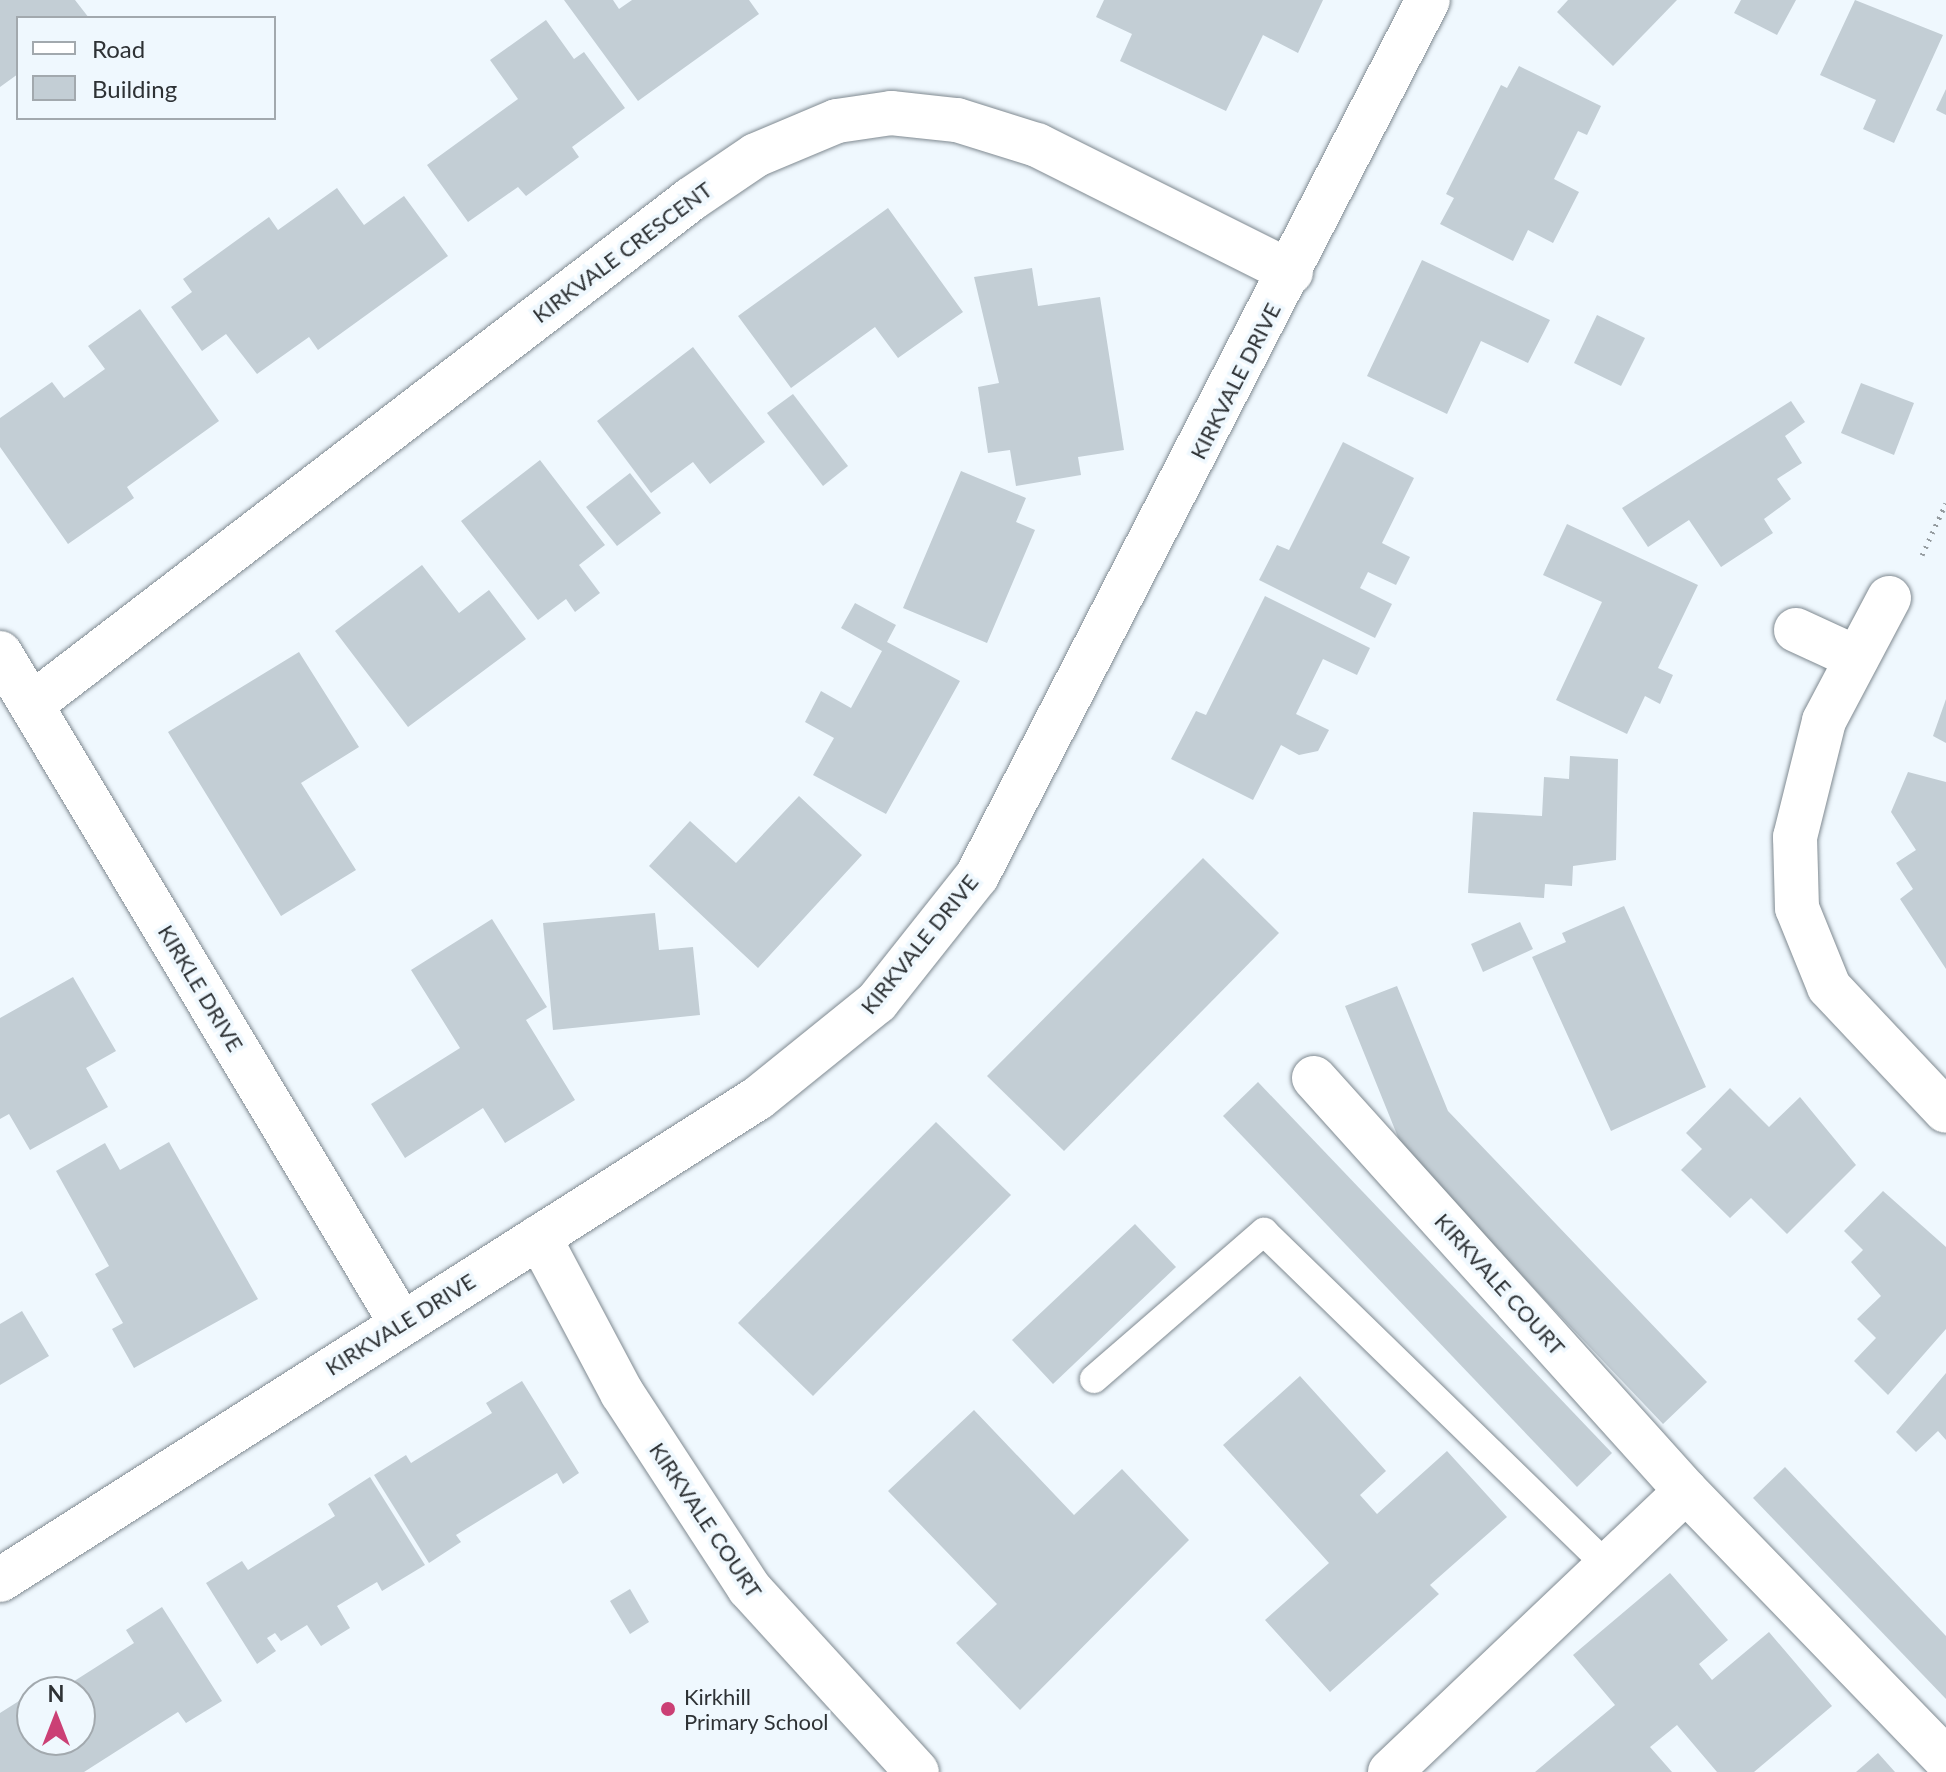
<!DOCTYPE html>
<html>
<head>
<meta charset="utf-8">
<style>
	body { margin:0 }
	#map { position:relative; width:1946px; height:1772px; overflow:hidden; background:#eff8fe; font-family:Lato,sans-serif }
	div>[style] { position:absolute }
	[style*='--x'] { left:calc(var(--x)*1px); top:calc(var(--y)*1px); width:calc(var(--w)*1px); rotate:calc(var(--a)*1deg) }
	.building>* { inset:0; background:#c3ced5 }
	.path>* { height:5px; margin-top:-2.5px; transform-origin:0; background:repeating-linear-gradient(90deg,#959ca0 0 2px,transparent 0 8px) }
	.roads { filter:drop-shadow(0 0 2px #808a91) drop-shadow(0 0 2px #808a91) }
	.service>* { height:28px; margin:-14px; padding:0 14px; transform-origin:14px; border-radius:14px; background:#fff }
	.minor>* { height:44px; margin:-22px; padding:0 22px; transform-origin:22px; border-radius:22px; background:#fff }
	.dots>* { width:22px; height:22px; translate:-50% -50%; box-sizing:border-box; border:4px solid #eff8fe; border-radius:50% }
	span { translate:-50% -50%; white-space:nowrap; text-align:center; line-height:1.15; -webkit-text-stroke:7px #eff8fe; paint-order:stroke }
	.street-label { font-size:22px; color:#2e3235 }
	.poi-label { font-size:22px; color:#2e3235 }
	.left { translate:0 -50%; text-align:left }
	.legend { position:absolute; left:16px; top:16px; width:260px; height:104px; box-sizing:border-box; background:#eff8fe; border:2px solid #a2a9ae; margin:0; padding:10px 14px; list-style:none; font-size:24px; color:#2e3235 }
	.legend li { display:flex; align-items:center; gap:16px; height:40px }
	.legend b { width:40px; border:2px solid #a2a9ae }
	.north { position:absolute; left:16px; top:1676px; width:80px; height:80px; box-sizing:border-box; background:#eff8fe; border:2px solid #a2a9ae; border-radius:50%; rotate:0deg; font-size:22px; font-weight:700; line-height:32px; text-align:center; color:#2e3235 }
	.north::after { content:''; display:block; margin:auto; width:28px; height:36px; background:#cb4075; clip-path:polygon(50% 0,100% 100%,50% 72%,0 100%) }
</style>
</head>
<body>
<div id="map">
	<div class="building">
		<div style="clip-path:polygon(0 0,75px 0,89px 18px,18px 18px,18px 74px,0 87px)"></div>
		<div style="clip-path:polygon(564px 0,613px 0,619px 9px,632px 0,749px 0,759px 14px,638px 101px)"></div>
		<div style="clip-path:polygon(1104px 0,1323px 0,1298px 53px,1263px 35px,1226px 111px,1120px 61px,1132px 34px,1096px 17px)"></div>
		<div style="clip-path:polygon(1568px 0,1677px 0,1613px 66px,1557px 12px)"></div>
		<div style="clip-path:polygon(1741px 0,1796px 0,1777px 35px,1734px 13px)"></div>
		<div style="clip-path:polygon(1855px 0,1943px 35px,1894px 143px,1863px 129px,1876px 100px,1820px 75px)"></div>
		<div style="clip-path:polygon(546px 20px,574px 59px,584px 52px,625px 108px,572px 147px,579px 157px,526px 196px,518px 187px,468px 222px,427px 165px,518px 99px,490px 60px)"></div>
		<div style="clip-path:polygon(1519px 66px,1601px 106px,1587px 135px,1578px 131px,1554px 179px,1579px 192px,1553px 243px,1528px 230px,1513px 261px,1440px 224px,1454px 198px,1446px 194px,1501px 85px,1507px 88px)"></div>
		<div style="clip-path:polygon(1946px 89px,1946px 115px,1936px 110px)"></div>
		<div style="clip-path:polygon(337px 188px,364px 225px,404px 196px,448px 256px,318px 350px,309px 337px,257px 374px,226px 334px,202px 351px,171px 307px,192px 292px,183px 279px,269px 217px,278px 230px)"></div>
		<div style="clip-path:polygon(888px 208px,963px 312px,898px 358px,875px 327px,791px 388px,738px 316px)"></div>
		<div style="clip-path:polygon(1422px 260px,1550px 320px,1528px 363px,1481px 341px,1447px 414px,1367px 376px)"></div>
		<div style="clip-path:polygon(1032px 268px,1038px 306px,1100px 297px,1124px 450px,1078px 457px,1081px 475px,1016px 486px,1010px 450px,988px 453px,978px 387px,999px 383px,974px 277px)"></div>
		<div style="clip-path:polygon(140px 309px,219px 421px,127px 487px,134px 498px,68px 544px,0 447px,0 418px,52px 382px,64px 398px,105px 369px,88px 346px)"></div>
		<div style="clip-path:polygon(1597px 315px,1645px 338px,1621px 386px,1574px 363px)"></div>
		<div style="clip-path:polygon(693px 347px,765px 442px,710px 484px,693px 462px,651px 493px,597px 421px)"></div>
		<div style="clip-path:polygon(1861px 383px,1914px 403px,1894px 455px,1841px 433px)"></div>
		<div style="clip-path:polygon(793px 394px,848px 466px,823px 486px,767px 413px)"></div>
		<div style="clip-path:polygon(1791px 401px,1805px 422px,1785px 436px,1802px 463px,1777px 479px,1791px 499px,1764px 519px,1773px 533px,1721px 567px,1689px 520px,1648px 547px,1622px 508px)"></div>
		<div style="clip-path:polygon(1343px 442px,1414px 478px,1382px 543px,1410px 557px,1396px 585px,1368px 572px,1360px 588px,1392px 604px,1375px 638px,1259px 580px,1277px 545px,1289px 550px)"></div>
		<div style="clip-path:polygon(540px 460px,605px 545px,579px 565px,600px 593px,575px 612px,566px 599px,538px 620px,461px 521px)"></div>
		<div style="clip-path:polygon(961px 471px,1026px 498px,1016px 522px,1035px 530px,987px 643px,903px 608px)"></div>
		<div style="clip-path:polygon(630px 473px,661px 513px,617px 546px,586px 507px)"></div>
		<div style="clip-path:polygon(1567px 524px,1698px 585px,1658px 668px,1673px 675px,1660px 704px,1645px 696px,1627px 734px,1556px 700px,1602px 602px,1543px 575px)"></div>
		<div style="clip-path:polygon(422px 565px,459px 613px,489px 590px,526px 639px,408px 727px,335px 631px)"></div>
		<div style="clip-path:polygon(1265px 596px,1370px 648px,1357px 675px,1323px 659px,1296px 714px,1329px 730px,1318px 751px,1299px 755px,1281px 745px,1253px 800px,1171px 759px,1196px 711px,1206px 715px)"></div>
		<div style="clip-path:polygon(855px 603px,896px 625px,887px 642px,960px 681px,886px 814px,813px 775px,834px 738px,805px 722px,821px 691px,851px 708px,882px 651px,841px 628px)"></div>
		<div style="clip-path:polygon(299px 652px,359px 747px,301px 783px,356px 870px,281px 916px,168px 732px)"></div>
		<div style="clip-path:polygon(1946px 699px,1946px 743px,1933px 736px)"></div>
		<div style="clip-path:polygon(1570px 756px,1618px 759px,1616px 860px,1573px 866px,1572px 886px,1545px 884px,1544px 898px,1468px 893px,1473px 812px,1542px 816px,1544px 777px,1569px 779px)"></div>
		<div style="clip-path:polygon(1908px 772px,1946px 782px,1946px 969px,1900px 899px,1913px 889px,1896px 863px,1916px 850px,1891px 812px)"></div>
		<div style="clip-path:polygon(799px 796px,862px 855px,758px 968px,649px 866px,690px 821px,736px 863px)"></div>
		<div style="clip-path:polygon(1203px 858px,1279px 933px,1064px 1151px,987px 1076px)"></div>
		<div style="clip-path:polygon(1624px 906px,1706px 1087px,1611px 1131px,1532px 957px,1566px 942px,1562px 933px)"></div>
		<div style="clip-path:polygon(655px 913px,659px 950px,693px 947px,700px 1015px,553px 1030px,543px 923px)"></div>
		<div style="clip-path:polygon(492px 919px,547px 1007px,526px 1020px,575px 1100px,505px 1143px,483px 1108px,405px 1158px,371px 1104px,460px 1048px,411px 970px)"></div>
		<div style="clip-path:polygon(1520px 922px,1533px 949px,1483px 972px,1471px 944px)"></div>
		<div style="clip-path:polygon(73px 977px,116px 1051px,86px 1068px,108px 1107px,30px 1150px,9px 1114px,0 1119px,0 1018px)"></div>
		<div style="clip-path:polygon(1397px 986px,1448px 1111px,1707px 1382px,1663px 1424px,1404px 1152px,1345px 1006px)"></div>
		<div style="clip-path:polygon(1258px 1082px,1612px 1453px,1577px 1487px,1223px 1116px)"></div>
		<div style="clip-path:polygon(1730px 1088px,1769px 1127px,1800px 1097px,1856px 1165px,1787px 1234px,1751px 1198px,1730px 1218px,1681px 1170px,1702px 1149px,1686px 1133px)"></div>
		<div style="clip-path:polygon(936px 1122px,1011px 1195px,813px 1396px,738px 1323px)"></div>
		<div style="clip-path:polygon(169px 1142px,258px 1299px,134px 1368px,112px 1329px,123px 1323px,95px 1274px,109px 1266px,56px 1171px,105px 1143px,120px 1170px)"></div>
		<div style="clip-path:polygon(1883px 1191px,1946px 1247px,1946px 1329px,1888px 1395px,1854px 1361px,1876px 1338px,1857px 1319px,1881px 1296px,1851px 1262px,1863px 1250px,1844px 1231px)"></div>
		<div style="clip-path:polygon(1135px 1224px,1176px 1267px,1053px 1384px,1012px 1340px)"></div>
		<div style="clip-path:polygon(22px 1311px,49px 1356px,0 1385px,0 1324px)"></div>
		<div style="clip-path:polygon(1946px 1373px,1946px 1440px,1938px 1431px,1916px 1452px,1896px 1432px)"></div>
		<div style="clip-path:polygon(1300px 1376px,1386px 1471px,1360px 1495px,1377px 1514px,1447px 1451px,1507px 1517px,1430px 1585px,1439px 1594px,1330px 1692px,1265px 1620px,1329px 1563px,1223px 1445px)"></div>
		<div style="clip-path:polygon(522px 1381px,579px 1473px,563px 1484px,557px 1473px,456px 1535px,461px 1542px,429px 1563px,374px 1475px,406px 1455px,411px 1463px,492px 1413px,486px 1403px)"></div>
		<div style="clip-path:polygon(974px 1410px,1074px 1515px,1122px 1469px,1189px 1540px,1020px 1710px,956px 1643px,997px 1604px,888px 1491px)"></div>
		<div style="clip-path:polygon(1785px 1467px,1946px 1636px,1946px 1699px,1753px 1498px)"></div>
		<div style="clip-path:polygon(370px 1477px,425px 1565px,382px 1591px,377px 1582px,337px 1606px,350px 1628px,321px 1646px,307px 1625px,281px 1641px,275px 1633px,267px 1638px,276px 1651px,257px 1664px,206px 1583px,242px 1561px,248px 1570px,335px 1516px,328px 1504px)"></div>
		<div style="clip-path:polygon(1670px 1573px,1728px 1640px,1699px 1664px,1712px 1680px,1769px 1632px,1832px 1706px,1754px 1772px,1717px 1772px,1677px 1725px,1650px 1747px,1672px 1772px,1535px 1772px,1615px 1705px,1573px 1655px)"></div>
		<div style="clip-path:polygon(630px 1589px,649px 1622px,630px 1634px,610px 1601px)"></div>
		<div style="clip-path:polygon(162px 1607px,222px 1701px,186px 1723px,178px 1712px,84px 1772px,0 1772px,0 1713px,30px 1694px,32px 1740px,80px 1740px,80px 1692px,57px 1692px,134px 1643px,126px 1630px)"></div>
		<div style="clip-path:polygon(1878px 1753px,1895px 1772px,1856px 1772px)"></div>
	</div>
	<div class="path">
		<div style="--x:1922;--y:555;--w:57;--a:-65.2"></div>
	</div>
	<div class="roads">
		<div class="service">
			<div style="--x:1094;--y:1379;--w:225;--a:-40.9"></div>
			<div style="--x:1264;--y:1232;--w:479;--a:44.2"></div>
		</div>
		<div class="minor">
			<div style="--x:1889;--y:598;--w:139;--a:117.9"></div>
			<div style="--x:1824;--y:721;--w:120;--a:104"></div>
			<div style="--x:1795;--y:837;--w:71;--a:88.4"></div>
			<div style="--x:1797;--y:908;--w:85;--a:67.9"></div>
			<div style="--x:1829;--y:987;--w:170;--a:46.7"></div>
			<div style="--x:1796;--y:630;--w:67;--a:24.7"></div>
			<div style="--x:0;--y:653;--w:781;--a:59.1"></div>
			<div style="--x:32;--y:704;--w:830;--a:-37.46"></div>
			<div style="--x:691;--y:199;--w:78;--a:-34.1"></div>
			<div style="--x:756;--y:155;--w:88;--a:-22.8"></div>
			<div style="--x:837;--y:121;--w:55;--a:-8.4"></div>
			<div style="--x:891;--y:113;--w:66;--a:6.1"></div>
			<div style="--x:957;--y:120;--w:84;--a:17.4"></div>
			<div style="--x:1037;--y:145;--w:284;--a:26.6"></div>
			<div style="--x:1314;--y:1078;--w:556;--a:47.99"></div>
			<div style="--x:1686;--y:1491;--w:373;--a:45.9"></div>
			<div style="--x:539;--y:1237;--w:177;--a:62"></div>
			<div style="--x:622;--y:1393;--w:233;--a:56.9"></div>
			<div style="--x:749;--y:1588;--w:249;--a:47.6"></div>
			<div style="--x:0;--y:1580;--w:898;--a:-32.45"></div>
			<div style="--x:758;--y:1098;--w:153;--a:-38.9"></div>
			<div style="--x:877;--y:1002;--w:161;--a:-51.6"></div>
			<div style="--x:977;--y:876;--w:985;--a:-62.76"></div>
			<div style="--x:1390;--y:1772;--w:408;--a:-43.5"></div>
		</div>
	</div>
	<div class="dots">
		<div style="left:668px;top:1709px;background:#cb4075"></div>
	</div>
	<div class="street-label">
		<span style="left:622px;top:252px;rotate:-37deg">KIRKVALE CRESCENT</span>
		<span style="left:1235px;top:381px;rotate:-63deg">KIRKVALE DRIVE</span>
		<span style="left:919px;top:944px;rotate:-51deg">KIRKVALE DRIVE</span>
		<span style="left:201px;top:988px;rotate:59deg">KIRKLE DRIVE</span>
		<span style="left:1500px;top:1284px;rotate:48deg">KIRKVALE COURT</span>
		<span style="left:400px;top:1324px;rotate:-32deg">KIRKVALE DRIVE</span>
		<span style="left:706px;top:1520px;rotate:56deg">KIRKVALE COURT</span>
	</div>
	<div class="poi-label">
		<span class="left" style="left:684px;top:1709px">Kirkhill<br>Primary School</span>
	</div>
	<ul class="legend">
	<li><b style="height:10px;background:#fff"></b>Road</li>
	<li><b style="height:22px;background:#c3ced5"></b>Building</li>
	</ul>
	<div class="north">N</div>
</div>
</body>
</html>
